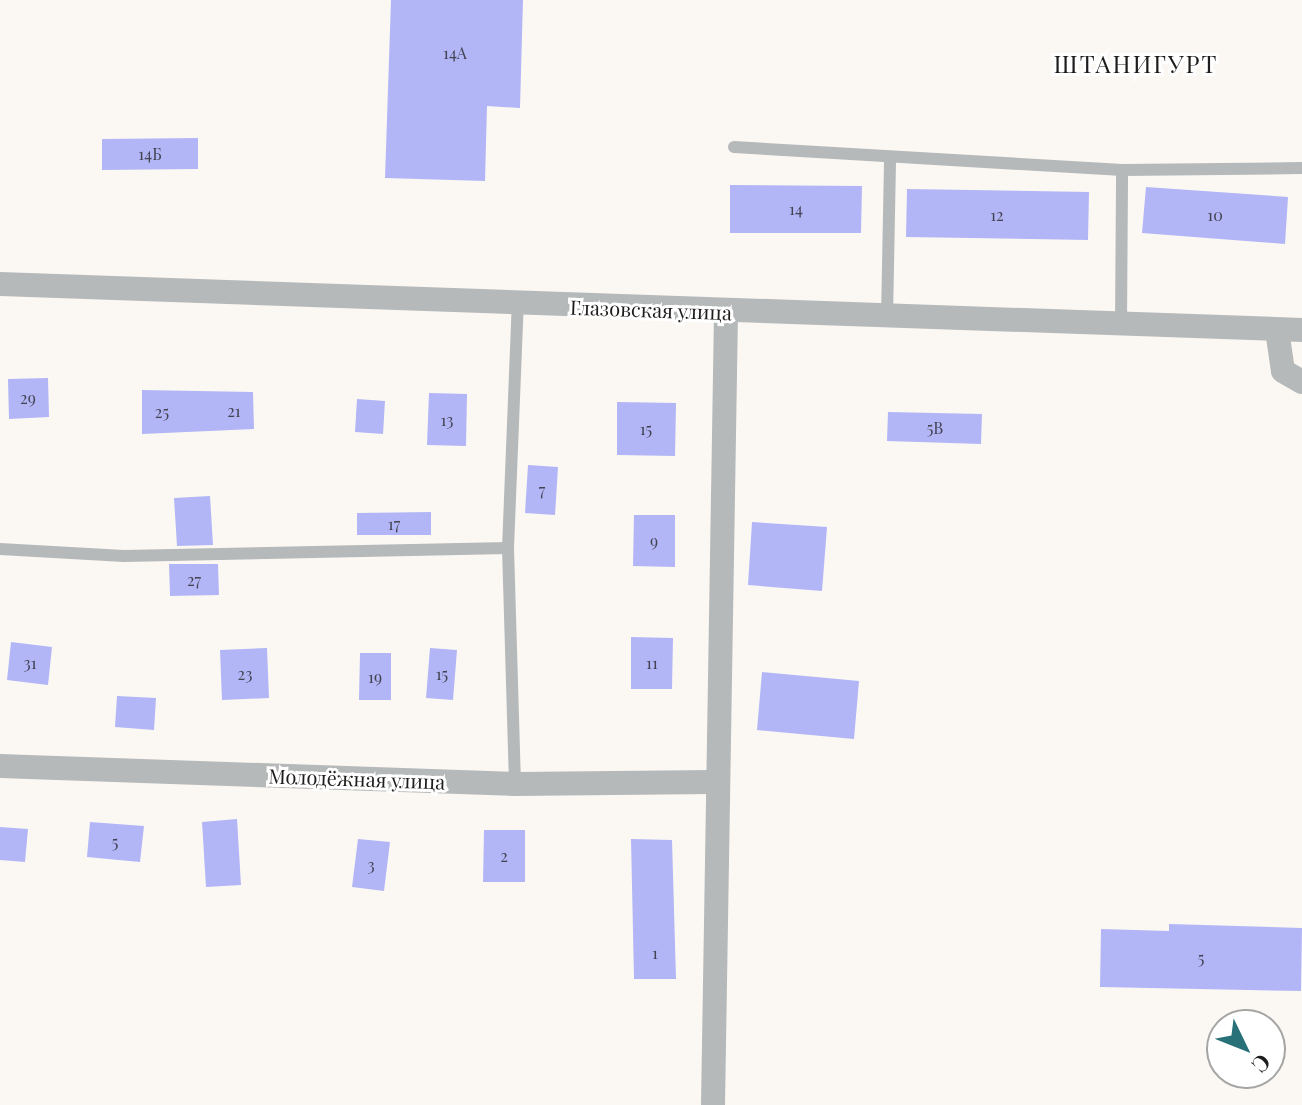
<!DOCTYPE html>
<html>
<head>
<meta charset="utf-8">
<style>
	body { margin:0 }
	#map { position:relative; width:1302px; height:1105px; overflow:hidden; background:#fbf8f4; font-family:"Playfair Display",serif }
	div>[style] { position:absolute }
	[style*='--x'] { left:calc(var(--x)*1px); top:calc(var(--y)*1px); width:calc(var(--w)*1px); rotate:calc(var(--a)*1deg) }
	.building>* { inset:0; background:#b2b6f6 }
	.lane>* { height:12px; margin:-6px; padding:0 6px; transform-origin:6px; border-radius:6px; background:#b6b9b9 }
	.street>* { height:24px; margin:-12px; padding:0 12px; transform-origin:12px; border-radius:12px; background:#b6b9b9 }
	span { translate:-50% -50%; white-space:nowrap; text-align:center; line-height:1.15; -webkit-text-stroke:6px #fff; paint-order:stroke }
	.number-label { font-size:16px; color:#434352 }
	.number-label span { -webkit-text-stroke-width:0 }
	.street-label { font-size:20px; color:#1e1d1c }
	.quarter-label { font-size:24px; color:#1e1d1c; letter-spacing:2px }
	.north { position:absolute; left:1206px; top:1009px; width:80px; height:80px; box-sizing:border-box; background:#fff; border:2px solid #a5a5a4; border-radius:50%; rotate:133deg; font-size:22px; font-weight:700; line-height:32px; text-align:center; color:#1e1d1c }
	.north::after { content:''; display:block; margin:auto; width:28px; height:36px; background:#287179; clip-path:polygon(50% 0,100% 100%,50% 72%,0 100%) }
</style>
</head>
<body>
<div id="map">
	<div class="building">
		<div style="clip-path:polygon(391px 0,523px 0,520px 108px,487px 106px,485px 181px,385px 178px)"></div>
		<div style="clip-path:polygon(198px 138px,198px 169px,102px 170px,102px 139px)"></div>
		<div style="clip-path:polygon(730px 185px,862px 186px,861px 233px,730px 233px)"></div>
		<div style="clip-path:polygon(1146px 187px,1288px 197px,1285px 244px,1142px 233px)"></div>
		<div style="clip-path:polygon(907px 189px,1089px 192px,1088px 240px,906px 237px)"></div>
		<div style="clip-path:polygon(48px 378px,49px 417px,9px 419px,8px 379px)"></div>
		<div style="clip-path:polygon(142px 390px,253px 392px,254px 429px,142px 434px)"></div>
		<div style="clip-path:polygon(429px 393px,467px 394px,466px 446px,427px 445px)"></div>
		<div style="clip-path:polygon(357px 399px,385px 401px,383px 434px,355px 432px)"></div>
		<div style="clip-path:polygon(617px 402px,676px 403px,675px 456px,617px 455px)"></div>
		<div style="clip-path:polygon(888px 412px,982px 414px,981px 444px,887px 441px)"></div>
		<div style="clip-path:polygon(528px 465px,558px 467px,555px 515px,525px 513px)"></div>
		<div style="clip-path:polygon(210px 496px,213px 545px,177px 546px,174px 498px)"></div>
		<div style="clip-path:polygon(431px 512px,431px 535px,357px 535px,357px 513px)"></div>
		<div style="clip-path:polygon(634px 515px,675px 515px,675px 567px,633px 566px)"></div>
		<div style="clip-path:polygon(752px 522px,827px 527px,822px 591px,748px 585px)"></div>
		<div style="clip-path:polygon(169px 564px,218px 564px,219px 595px,170px 596px)"></div>
		<div style="clip-path:polygon(631px 637px,673px 638px,672px 689px,631px 689px)"></div>
		<div style="clip-path:polygon(11px 642px,52px 647px,48px 685px,7px 680px)"></div>
		<div style="clip-path:polygon(267px 648px,269px 698px,222px 700px,220px 650px)"></div>
		<div style="clip-path:polygon(430px 648px,457px 650px,453px 700px,426px 698px)"></div>
		<div style="clip-path:polygon(360px 653px,391px 653px,391px 700px,359px 700px)"></div>
		<div style="clip-path:polygon(762px 672px,859px 681px,854px 739px,757px 730px)"></div>
		<div style="clip-path:polygon(117px 696px,156px 698px,154px 730px,115px 727px)"></div>
		<div style="clip-path:polygon(237px 819px,241px 885px,206px 887px,202px 822px)"></div>
		<div style="clip-path:polygon(90px 822px,144px 826px,140px 862px,87px 857px)"></div>
		<div style="clip-path:polygon(0 827px,28px 829px,25px 862px,0 860px)"></div>
		<div style="clip-path:polygon(484px 830px,525px 830px,525px 882px,483px 882px)"></div>
		<div style="clip-path:polygon(358px 839px,390px 842px,384px 891px,352px 887px)"></div>
		<div style="clip-path:polygon(631px 839px,672px 840px,676px 979px,634px 979px)"></div>
		<div style="clip-path:polygon(1169px 924px,1302px 928px,1301px 991px,1100px 987px,1101px 929px,1169px 931px)"></div>
	</div>
	<div class="lane">
		<div style="--x:734;--y:147;--w:389;--a:3.4"></div>
		<div style="--x:1122;--y:170;--w:180;--a:-0.6"></div>
		<div style="--x:887;--y:318;--w:159;--a:-88.9"></div>
		<div style="--x:1121;--y:325;--w:155;--a:-89.6"></div>
		<div style="--x:0;--y:549;--w:124;--a:3.2"></div>
		<div style="--x:124;--y:556;--w:384;--a:-1.2"></div>
		<div style="--x:515;--y:784;--w:236;--a:-91.7"></div>
		<div style="--x:508;--y:548;--w:244;--a:-87.7"></div>
	</div>
	<div class="street">
		<div style="--x:0;--y:284;--w:1303;--a:2.02"></div>
		<div style="--x:1277;--y:330;--w:41;--a:81.7"></div>
		<div style="--x:1283;--y:371;--w:22;--a:30"></div>
		<div style="--x:0;--y:766;--w:515;--a:2"></div>
		<div style="--x:515;--y:784;--w:198;--a:-0.6"></div>
		<div style="--x:713;--y:1105;--w:793;--a:-89.06"></div>
	</div>
	<div class="number-label">
		<span style="left:455px;top:53px">14А</span>
		<span style="left:150px;top:154px">14Б</span>
		<span style="left:796px;top:209px">14</span>
		<span style="left:997px;top:215px">12</span>
		<span style="left:1215px;top:215px">10</span>
		<span style="left:28px;top:398px">29</span>
		<span style="left:234px;top:411px">21</span>
		<span style="left:162px;top:412px">25</span>
		<span style="left:447px;top:420px">13</span>
		<span style="left:935px;top:428px">5В</span>
		<span style="left:646px;top:429px">15</span>
		<span style="left:542px;top:490px">7</span>
		<span style="left:394px;top:524px">17</span>
		<span style="left:654px;top:541px">9</span>
		<span style="left:194px;top:580px">27</span>
		<span style="left:30px;top:663px">31</span>
		<span style="left:652px;top:663px">11</span>
		<span style="left:245px;top:674px">23</span>
		<span style="left:442px;top:674px">15</span>
		<span style="left:375px;top:677px">19</span>
		<span style="left:115px;top:842px">5</span>
		<span style="left:504px;top:856px">2</span>
		<span style="left:371px;top:865px">3</span>
		<span style="left:655px;top:953px">1</span>
		<span style="left:1201px;top:958px">5</span>
	</div>
	<div class="street-label">
		<span style="left:651px;top:309px;rotate:2deg">Глазовская улица</span>
		<span style="left:357px;top:778px;rotate:2deg">Молодёжная улица</span>
	</div>
	<div class="quarter-label">
		<span style="left:1136px;top:64px">ШТАНИГУРТ</span>
	</div>
	<div class="north">С</div>
</div>
</body>
</html>
